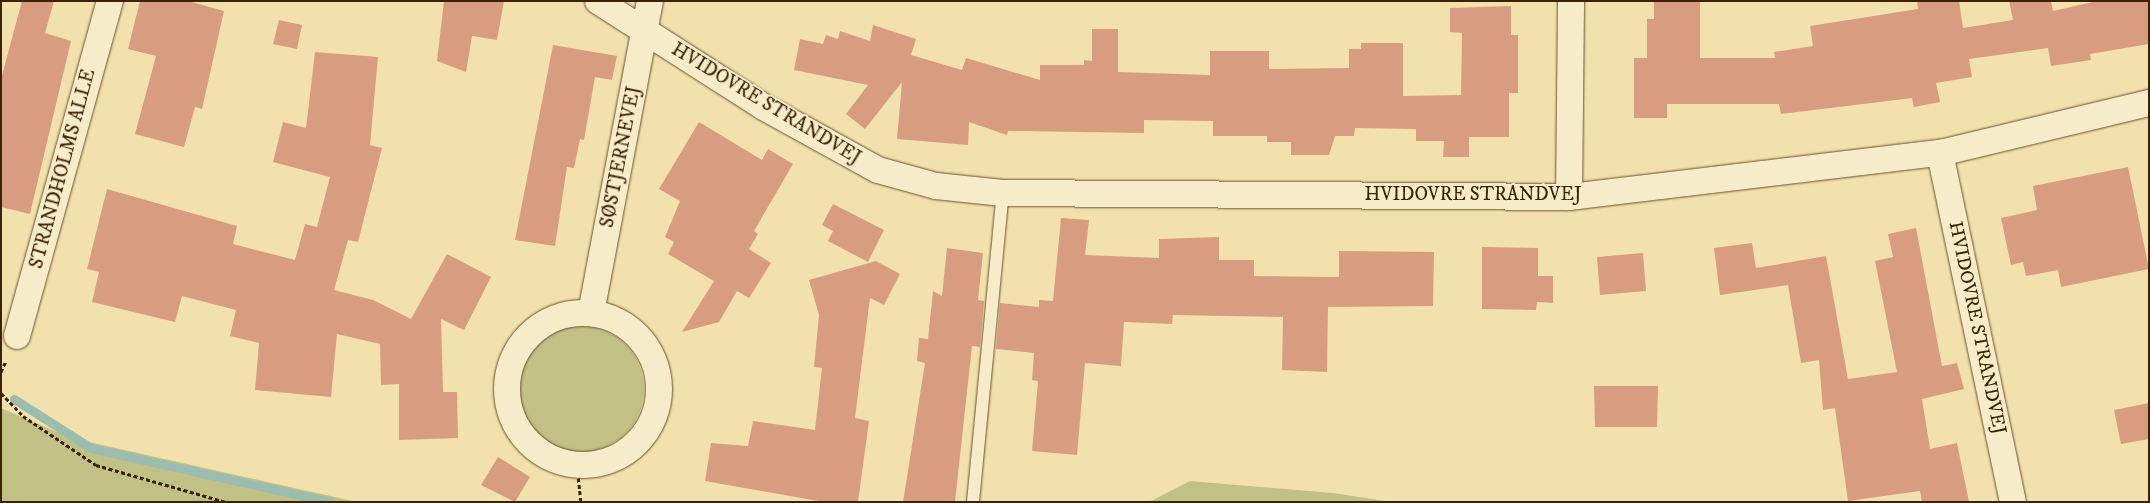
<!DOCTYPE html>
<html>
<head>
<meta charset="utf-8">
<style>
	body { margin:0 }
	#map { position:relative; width:2150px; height:503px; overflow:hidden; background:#f2e1ad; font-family:"IM FELL DW Pica",serif }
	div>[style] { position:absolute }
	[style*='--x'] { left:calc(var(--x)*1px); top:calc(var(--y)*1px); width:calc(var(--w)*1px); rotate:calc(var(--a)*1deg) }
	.green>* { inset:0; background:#c2c185 }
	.round { border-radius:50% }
	.stream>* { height:9px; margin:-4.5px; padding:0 4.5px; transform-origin:4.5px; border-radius:4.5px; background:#9cbcaf }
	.building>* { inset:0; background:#d89d81 }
	.path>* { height:3px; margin-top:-1.5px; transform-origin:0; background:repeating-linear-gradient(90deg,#3a2203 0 4px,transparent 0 6.5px) }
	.roads { filter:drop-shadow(0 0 1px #68522e) drop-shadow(0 0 1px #68522e) }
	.lane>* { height:12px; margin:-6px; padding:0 6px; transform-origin:6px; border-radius:6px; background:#f7ecca }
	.street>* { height:26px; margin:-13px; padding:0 13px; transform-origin:13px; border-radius:13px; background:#f7ecca }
	.street>.ring { margin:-13px; padding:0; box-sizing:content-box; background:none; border:26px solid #f7ecca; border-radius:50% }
	span { translate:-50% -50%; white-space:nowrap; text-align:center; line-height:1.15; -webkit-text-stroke:4px #f7ecca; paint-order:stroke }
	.street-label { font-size:19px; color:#3a2203 }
	.frame { position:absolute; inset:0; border:2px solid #3a2203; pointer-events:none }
</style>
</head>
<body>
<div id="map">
	<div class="green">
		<div class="round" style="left:518px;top:326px;width:126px;height:126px"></div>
		<div style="clip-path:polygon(1px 408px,71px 438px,357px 502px,1px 502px)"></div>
		<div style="clip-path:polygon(1190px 481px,1333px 493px,1392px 502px,1149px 502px)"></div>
	</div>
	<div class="stream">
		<div style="--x:14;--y:399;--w:91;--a:32.5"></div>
		<div style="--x:91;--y:448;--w:246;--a:12.7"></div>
	</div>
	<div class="building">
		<div style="clip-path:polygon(22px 1px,54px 1px,45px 33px,71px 41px,30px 214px,1px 207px,1px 79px)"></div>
		<div style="clip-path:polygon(140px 1px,188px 1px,224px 11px,202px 109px,195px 107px,184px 147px,135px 134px,156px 56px,128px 49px)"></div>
		<div style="clip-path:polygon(444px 1px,504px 1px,497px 40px,472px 36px,466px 72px,437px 61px)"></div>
		<div style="clip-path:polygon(1654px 1px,1700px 1px,1700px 58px,1775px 58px,1774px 52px,1813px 46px,1810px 26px,1918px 9px,1917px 1px,1959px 1px,1963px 28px,2013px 20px,2009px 1px,2051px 1px,2053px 11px,2097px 1px,2149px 1px,2149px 44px,2090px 54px,2091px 60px,2051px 66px,2048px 48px,1969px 59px,1972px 77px,1936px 83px,1940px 102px,1914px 107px,1912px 98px,1781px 114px,1779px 104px,1667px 104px,1667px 118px,1634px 118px,1634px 58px,1647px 58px,1647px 19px,1654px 19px)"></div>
		<div style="clip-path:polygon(1511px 6px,1511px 35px,1518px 35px,1518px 93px,1509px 93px,1509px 137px,1469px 137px,1469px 157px,1443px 157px,1444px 141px,1416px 141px,1416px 129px,1355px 128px,1354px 136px,1335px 136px,1329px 155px,1291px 155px,1291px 142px,1267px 142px,1267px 136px,1213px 136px,1213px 121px,1144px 120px,1144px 133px,1008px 131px,1007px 135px,969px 122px,968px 145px,897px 139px,902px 82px,865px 129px,846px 114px,868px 85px,794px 70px,800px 39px,823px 44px,826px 35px,838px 39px,840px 31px,870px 41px,873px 25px,916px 39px,911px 55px,962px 70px,966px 58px,1040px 80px,1040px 65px,1084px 65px,1084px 60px,1092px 61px,1092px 29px,1118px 29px,1118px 72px,1210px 75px,1210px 51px,1269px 51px,1269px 69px,1349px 68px,1349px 49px,1361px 49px,1361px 43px,1403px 43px,1403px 96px,1461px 95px,1462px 33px,1450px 32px,1450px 8px)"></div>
		<div style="clip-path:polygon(279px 20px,302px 25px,297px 49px,273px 44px)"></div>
		<div style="clip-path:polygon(553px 45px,617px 56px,612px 80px,595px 77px,584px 140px,580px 139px,574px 168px,567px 167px,555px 246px,515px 240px)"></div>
		<div style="clip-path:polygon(315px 52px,378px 57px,370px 145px,382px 148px,358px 242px,348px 240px,334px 290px,373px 300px,411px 319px,447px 254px,491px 277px,464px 330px,441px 319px,443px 392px,457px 392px,458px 438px,399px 440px,399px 384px,381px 385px,380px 344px,337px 334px,331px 397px,255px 390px,259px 343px,230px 336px,236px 310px,182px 296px,175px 322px,92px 302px,99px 272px,87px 269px,107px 189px,237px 226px,233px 244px,295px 260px,305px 224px,317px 227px,330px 177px,273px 162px,283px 122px,306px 128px)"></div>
		<div style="clip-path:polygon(699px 122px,762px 160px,768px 149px,793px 164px,754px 231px,758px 234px,749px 249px,771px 263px,749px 298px,737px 291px,719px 322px,682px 332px,714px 281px,668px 254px,674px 242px,665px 237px,680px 201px,659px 189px)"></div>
		<div style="clip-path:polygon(2128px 167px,2149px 269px,2061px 287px,2058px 270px,2026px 276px,2023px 262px,2011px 265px,2001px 218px,2037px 210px,2033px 186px)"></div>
		<div style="clip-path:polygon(833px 204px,884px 230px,868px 262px,828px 241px,833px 231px,822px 225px)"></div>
		<div style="clip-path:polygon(1061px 218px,1089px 220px,1085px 255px,1159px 258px,1159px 239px,1219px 237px,1219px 260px,1254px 260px,1254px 276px,1339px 277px,1339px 251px,1434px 252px,1433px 306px,1328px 307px,1327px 372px,1282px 370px,1283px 317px,1173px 315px,1172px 324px,1124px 322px,1121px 366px,1085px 363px,1077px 455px,1032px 451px,1038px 381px,1032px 380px,1034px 353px,996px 349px,1000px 303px,1039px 307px,1039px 300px,1053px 301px)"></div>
		<div style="clip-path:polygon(1916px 228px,1942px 366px,1957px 363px,1964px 389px,1922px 399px,1930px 449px,1957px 443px,1969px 502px,1922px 502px,1920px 491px,1848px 501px,1835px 408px,1823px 410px,1819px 360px,1801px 363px,1788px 285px,1720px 295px,1714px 248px,1752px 243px,1756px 268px,1826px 256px,1848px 379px,1897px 372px,1875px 261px,1893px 257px,1888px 234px)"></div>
		<div style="clip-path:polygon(1482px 247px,1538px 248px,1538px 276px,1553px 276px,1553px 303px,1537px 302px,1536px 310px,1482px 309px)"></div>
		<div style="clip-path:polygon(947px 248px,983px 253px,978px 300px,984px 301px,980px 347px,972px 346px,955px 502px,903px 502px,925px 363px,917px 361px,919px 338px,928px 339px,933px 291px,942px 296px)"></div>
		<div style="clip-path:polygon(1643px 253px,1646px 291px,1600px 295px,1597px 257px)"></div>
		<div style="clip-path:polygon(876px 261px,900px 274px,884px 305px,870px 298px,855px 418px,869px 421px,858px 502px,824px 502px,705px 481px,711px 443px,748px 446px,753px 421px,815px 430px,822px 368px,814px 367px,819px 315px,809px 280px)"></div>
		<div style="clip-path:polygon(1594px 386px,1658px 386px,1657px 427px,1595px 427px)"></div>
		<div style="clip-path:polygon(2149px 403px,2149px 439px,2121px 444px,2114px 410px)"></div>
		<div style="clip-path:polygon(498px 457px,530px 477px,515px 502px,481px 485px)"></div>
	</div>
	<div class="path">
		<div style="--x:1;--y:372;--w:12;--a:-66"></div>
		<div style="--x:1;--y:393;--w:32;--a:46"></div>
		<div style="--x:23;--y:416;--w:88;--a:33.9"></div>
		<div style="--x:96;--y:465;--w:135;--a:15.9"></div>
		<div style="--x:577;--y:465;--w:37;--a:84"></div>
	</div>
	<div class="roads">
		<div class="lane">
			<div style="--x:973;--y:502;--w:310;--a:-84.5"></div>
		</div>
		<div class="street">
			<div style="--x:598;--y:1;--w:195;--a:32.6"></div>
			<div style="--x:762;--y:106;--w:132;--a:28.9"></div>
			<div style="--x:878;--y:170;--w:60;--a:15.4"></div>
			<div style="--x:936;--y:186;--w:67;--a:6"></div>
			<div style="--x:1003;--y:193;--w:566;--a:0.4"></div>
			<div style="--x:1569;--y:197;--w:374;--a:-6.8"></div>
			<div style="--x:1940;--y:153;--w:215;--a:-13.5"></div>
			<div style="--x:1940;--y:153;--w:357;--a:78.2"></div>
			<div style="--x:1569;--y:197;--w:196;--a:-89.4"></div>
			<div style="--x:591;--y:313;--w:318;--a:-79.3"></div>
			<div class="ring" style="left:507px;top:313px;width:126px;height:126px"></div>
			<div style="--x:17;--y:336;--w:348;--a:-74.5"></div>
		</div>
	</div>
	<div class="street-label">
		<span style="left:766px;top:104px;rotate:31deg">HVIDOVRE STRANDVEJ</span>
		<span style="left:621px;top:157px;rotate:-79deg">SØSTJERNEVEJ</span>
		<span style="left:63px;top:169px;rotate:-75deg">STRANDHOLMS ALLE</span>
		<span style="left:1473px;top:195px">HVIDOVRE STRANDVEJ</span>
		<span style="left:1977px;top:328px;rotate:78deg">HVIDOVRE STRANDVEJ</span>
	</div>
	<div class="frame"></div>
</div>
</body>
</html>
